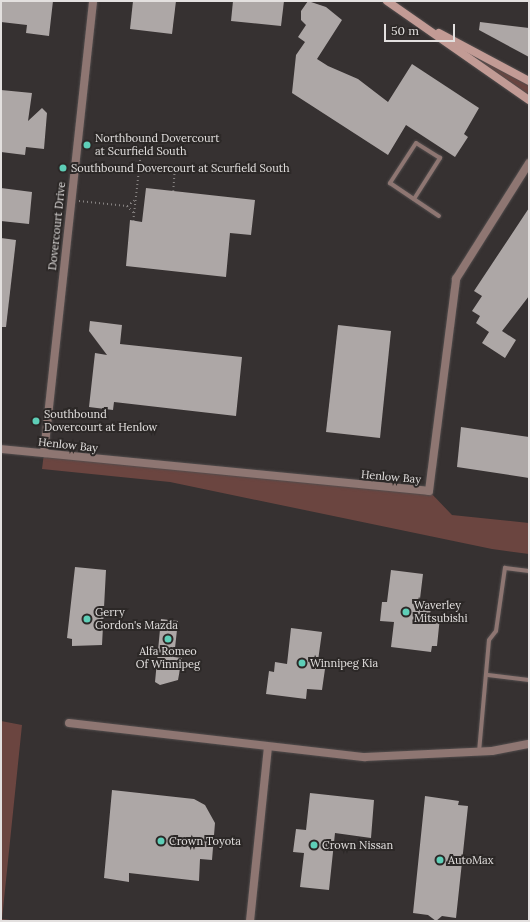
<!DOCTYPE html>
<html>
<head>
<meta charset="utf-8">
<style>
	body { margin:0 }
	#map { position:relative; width:530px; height:922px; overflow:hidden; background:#363131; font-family:Lora,serif }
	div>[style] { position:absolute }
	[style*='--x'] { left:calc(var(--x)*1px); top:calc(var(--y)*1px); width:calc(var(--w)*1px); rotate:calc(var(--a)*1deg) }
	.green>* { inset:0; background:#6b4540 }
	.building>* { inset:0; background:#ada7a6 }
	.path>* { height:1.5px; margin-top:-0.75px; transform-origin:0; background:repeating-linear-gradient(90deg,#868281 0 1px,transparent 0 4px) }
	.roads { filter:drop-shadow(0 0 1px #524d4d) drop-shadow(0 0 1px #524d4d) }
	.lane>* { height:4px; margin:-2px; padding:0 2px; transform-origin:2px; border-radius:2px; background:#8e7672 }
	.street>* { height:8px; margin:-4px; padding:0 4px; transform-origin:4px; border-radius:4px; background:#8e7672 }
	.secondary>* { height:8px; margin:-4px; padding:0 4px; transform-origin:4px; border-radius:4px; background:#c29b95 }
	.dots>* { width:11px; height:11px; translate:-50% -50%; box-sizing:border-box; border:2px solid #2c2827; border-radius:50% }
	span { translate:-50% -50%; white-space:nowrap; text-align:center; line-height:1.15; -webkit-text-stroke:4px #2c2827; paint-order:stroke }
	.poi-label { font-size:11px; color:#e3e0df }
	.left { translate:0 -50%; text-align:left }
	.street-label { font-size:11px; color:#e3e0df }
	.frame { position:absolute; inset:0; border:2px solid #e3e0df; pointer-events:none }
	.scale { position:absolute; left:384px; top:24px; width:71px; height:18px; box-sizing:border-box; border:2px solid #e3e0df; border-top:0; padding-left:5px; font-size:12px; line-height:14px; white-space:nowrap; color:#e3e0df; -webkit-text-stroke:3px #2c2827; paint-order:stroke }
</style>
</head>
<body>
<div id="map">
	<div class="green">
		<div style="clip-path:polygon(463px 43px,529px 81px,529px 100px,453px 48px)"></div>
		<div style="clip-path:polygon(44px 453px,429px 491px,452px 515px,529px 523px,529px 554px,492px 549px,170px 482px,42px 469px)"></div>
		<div style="clip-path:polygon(1px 721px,22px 725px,2px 919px,18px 921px,1px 921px)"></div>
	</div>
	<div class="building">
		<div style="clip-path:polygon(1px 1px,53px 1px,49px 36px,26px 33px,27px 25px,1px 22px)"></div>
		<div style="clip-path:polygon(133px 1px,176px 1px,172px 34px,130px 29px)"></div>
		<div style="clip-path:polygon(233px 1px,284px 1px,281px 26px,231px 21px)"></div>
		<div style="clip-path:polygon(308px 1px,326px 7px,342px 20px,317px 59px,328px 66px,358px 79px,388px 102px,412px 64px,479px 108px,464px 134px,468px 137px,455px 157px,406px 125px,388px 155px,292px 93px,296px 55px,305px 42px,298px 37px,306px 25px,301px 20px,301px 11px)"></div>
		<div style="clip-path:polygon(480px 22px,529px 28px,529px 57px,479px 30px)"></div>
		<div style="clip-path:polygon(1px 90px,32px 93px,28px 121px,42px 108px,47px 113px,44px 149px,26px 147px,25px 155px,1px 152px)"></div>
		<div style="clip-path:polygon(1px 188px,32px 192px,29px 224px,1px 221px)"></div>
		<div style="clip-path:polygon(146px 188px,255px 200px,251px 235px,230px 233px,226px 277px,126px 266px,130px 220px,142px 222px)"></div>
		<div style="clip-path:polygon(529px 208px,529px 296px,502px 331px,516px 340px,505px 358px,482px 343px,489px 332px,476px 323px,480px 316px,472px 311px,482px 296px,474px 291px)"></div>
		<div style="clip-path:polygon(1px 238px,16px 240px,6px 327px,1px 327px)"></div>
		<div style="clip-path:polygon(90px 321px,122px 325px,120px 344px,242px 357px,236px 416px,114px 402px,113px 410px,89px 407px,95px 353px,107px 355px,89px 331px)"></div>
		<div style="clip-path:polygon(338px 325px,391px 331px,380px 438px,326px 432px)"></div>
		<div style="clip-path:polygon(461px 427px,529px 437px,529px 478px,457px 467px)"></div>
		<div style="clip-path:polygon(75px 567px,106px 570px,102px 645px,72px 646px,72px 639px,67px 638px)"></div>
		<div style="clip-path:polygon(391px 570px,423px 574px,419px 607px,431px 608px,430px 615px,440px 617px,437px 646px,432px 646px,431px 652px,391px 647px,394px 622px,380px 621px,382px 602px,387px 602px)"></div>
		<div style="clip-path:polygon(161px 619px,178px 621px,174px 657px,182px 658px,178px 680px,160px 685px,155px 682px)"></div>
		<div style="clip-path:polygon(291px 628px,322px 632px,317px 668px,325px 669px,322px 690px,307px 689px,306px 699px,266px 694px,269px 671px,274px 672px,275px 662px,287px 664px)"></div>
		<div style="clip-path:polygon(112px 790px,194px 799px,205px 805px,215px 823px,212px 860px,200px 859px,199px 881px,129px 873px,129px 882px,104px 878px)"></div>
		<div style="clip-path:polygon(310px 793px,374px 800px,371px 838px,335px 833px,329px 890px,300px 887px,304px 853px,293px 852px,296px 829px,306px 830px)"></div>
		<div style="clip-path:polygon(425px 796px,459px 801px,458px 805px,468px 806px,456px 918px,442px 916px,436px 921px,428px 915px,413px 913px)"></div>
	</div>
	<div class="path">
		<div style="--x:173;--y:191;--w:26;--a:-86"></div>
		<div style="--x:79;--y:201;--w:48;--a:5.9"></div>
		<div style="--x:127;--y:206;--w:10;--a:-37"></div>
		<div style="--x:127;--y:206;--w:10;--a:45"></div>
		<div style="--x:133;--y:221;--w:71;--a:-83.6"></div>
	</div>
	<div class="roads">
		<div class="lane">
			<div style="--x:414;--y:199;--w:49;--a:-57.6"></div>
			<div style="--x:440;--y:158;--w:28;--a:-148"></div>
			<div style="--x:416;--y:143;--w:48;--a:123"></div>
			<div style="--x:390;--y:183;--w:59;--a:34"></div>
			<div style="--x:488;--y:675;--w:41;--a:7"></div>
			<div style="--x:479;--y:752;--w:112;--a:-84.9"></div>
			<div style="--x:489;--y:640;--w:11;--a:-52"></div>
			<div style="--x:496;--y:631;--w:64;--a:-81.9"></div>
			<div style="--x:505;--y:568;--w:24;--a:7"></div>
		</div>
		<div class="street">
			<div style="--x:1;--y:449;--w:430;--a:5.6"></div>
			<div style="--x:429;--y:491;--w:214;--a:-82.7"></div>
			<div style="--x:456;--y:279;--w:137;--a:-57.8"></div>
			<div style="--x:44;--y:453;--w:455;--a:-83.8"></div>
			<div style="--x:69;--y:723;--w:298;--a:6.6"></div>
			<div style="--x:365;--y:757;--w:127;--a:-2.7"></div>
			<div style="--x:492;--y:751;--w:38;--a:-11"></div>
			<div style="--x:250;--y:921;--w:175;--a:-84.1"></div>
		</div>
		<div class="secondary">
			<div style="--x:387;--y:1;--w:173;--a:34.9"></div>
			<div style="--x:439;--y:33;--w:102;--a:28.1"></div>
		</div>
	</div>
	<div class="dots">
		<div style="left:87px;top:145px;background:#5eceb7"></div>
		<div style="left:63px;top:168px;background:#5eceb7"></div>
		<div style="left:36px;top:421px;background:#5eceb7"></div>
		<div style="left:406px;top:612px;background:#5eceb7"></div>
		<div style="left:87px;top:619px;background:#5eceb7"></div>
		<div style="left:168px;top:639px;background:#5eceb7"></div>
		<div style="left:302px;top:663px;background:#5eceb7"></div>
		<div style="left:161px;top:841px;background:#5eceb7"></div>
		<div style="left:314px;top:845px;background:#5eceb7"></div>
		<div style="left:440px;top:860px;background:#5eceb7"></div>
	</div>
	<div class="poi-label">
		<span class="left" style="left:95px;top:145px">Northbound Dovercourt<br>at Scurfield South</span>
		<span class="left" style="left:71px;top:168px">Southbound Dovercourt at Scurfield South</span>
		<span class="left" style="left:44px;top:421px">Southbound<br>Dovercourt at Henlow</span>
		<span class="left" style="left:414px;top:612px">Waverley<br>Mitsubishi</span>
		<span class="left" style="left:95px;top:619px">Gerry<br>Gordon's Mazda</span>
		<span style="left:168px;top:658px">Alfa Romeo<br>Of Winnipeg</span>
		<span class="left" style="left:310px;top:663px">Winnipeg Kia</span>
		<span class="left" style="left:169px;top:841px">Crown Toyota</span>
		<span class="left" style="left:322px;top:845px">Crown Nissan</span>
		<span class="left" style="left:448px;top:860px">AutoMax</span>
	</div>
	<div class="street-label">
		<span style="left:57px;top:226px;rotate:-84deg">Dovercourt Drive</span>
		<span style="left:68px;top:445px;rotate:6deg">Henlow Bay</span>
		<span style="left:391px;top:477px;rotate:5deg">Henlow Bay</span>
	</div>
	<div class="frame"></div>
	<div class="scale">50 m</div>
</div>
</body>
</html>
